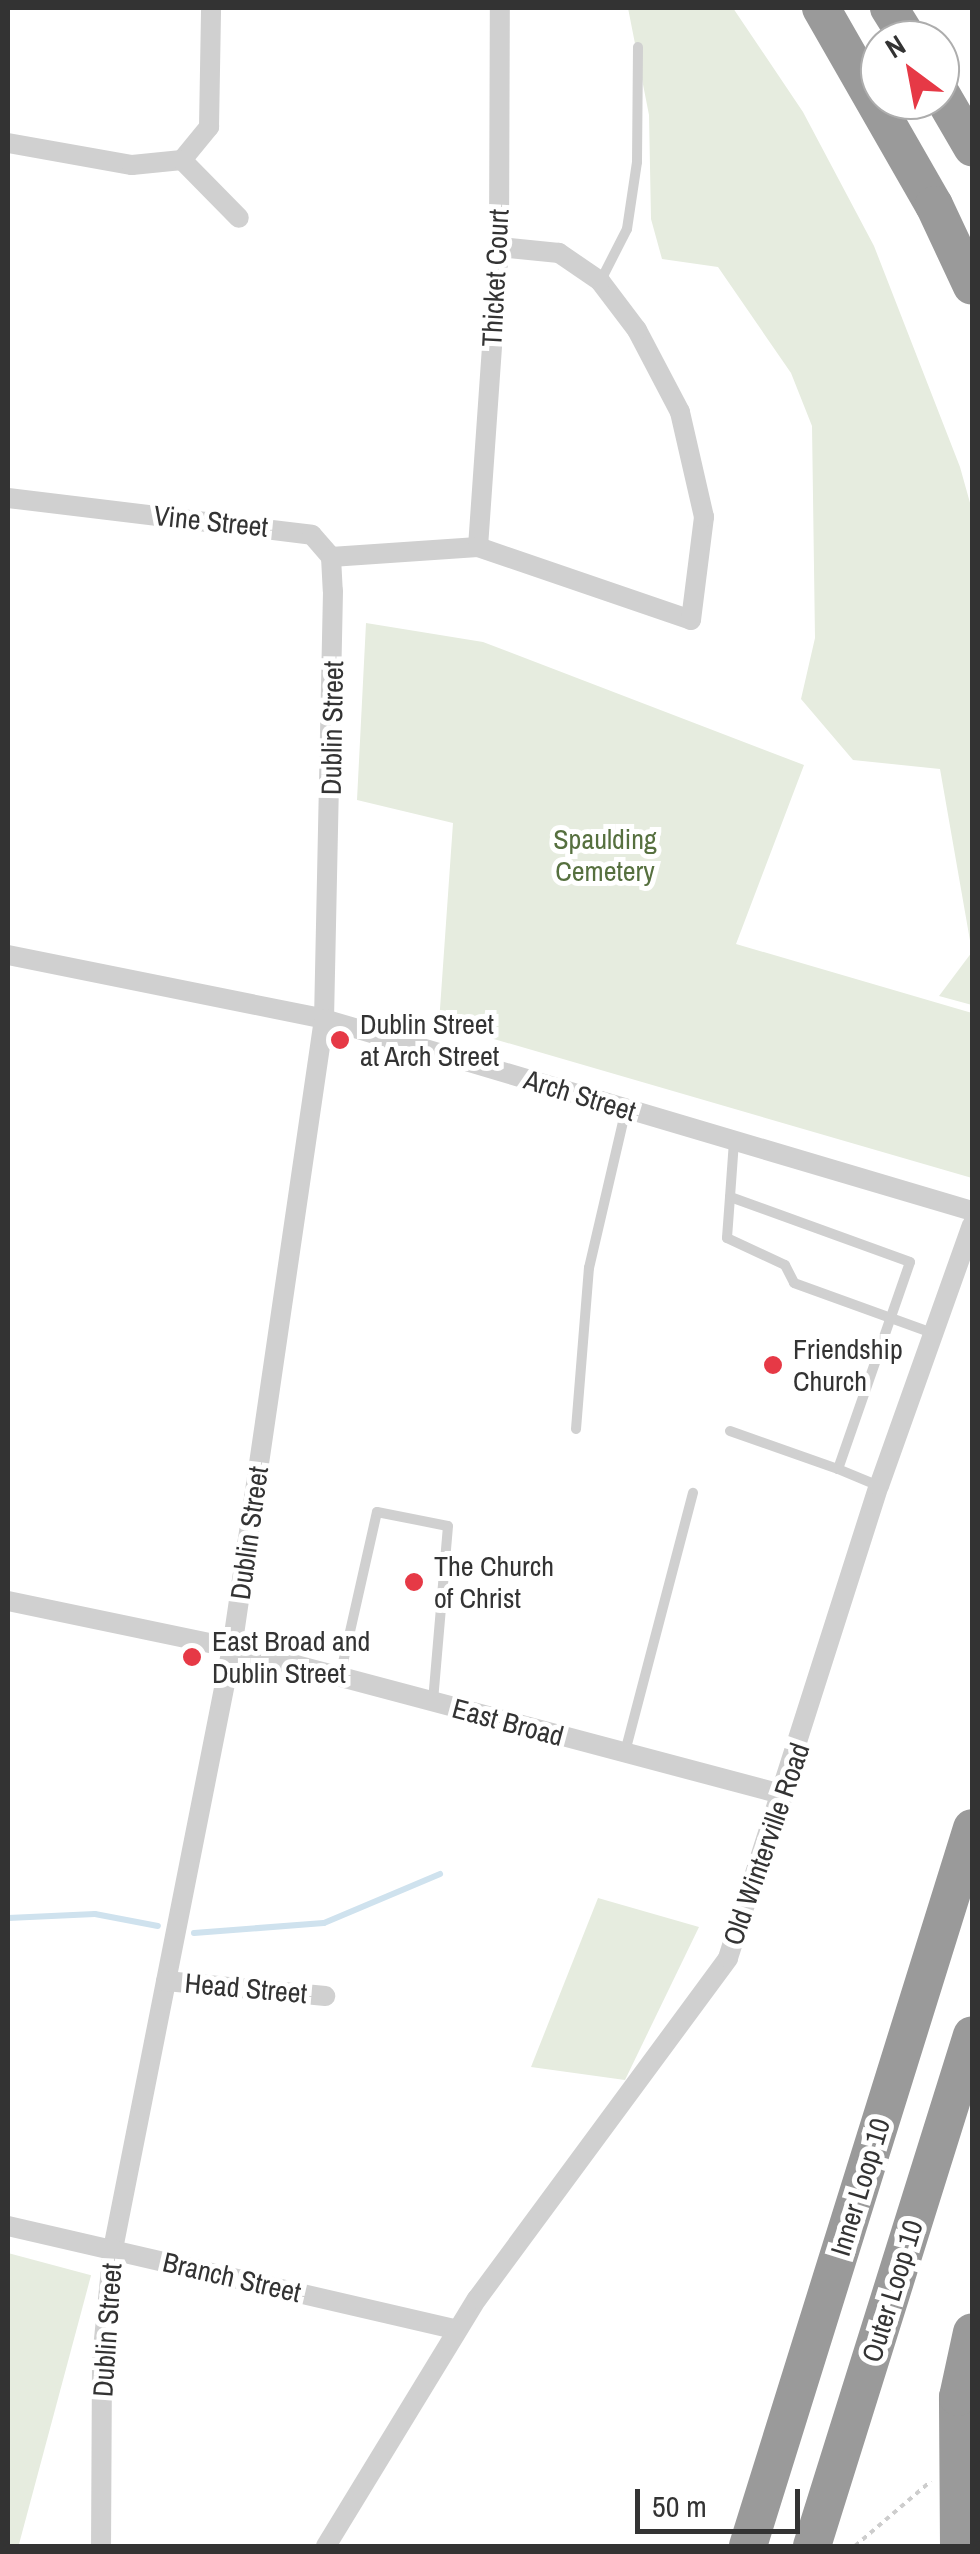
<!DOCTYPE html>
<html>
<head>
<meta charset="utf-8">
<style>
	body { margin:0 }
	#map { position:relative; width:980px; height:2554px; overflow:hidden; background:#fff; font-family:"Archivo Narrow",sans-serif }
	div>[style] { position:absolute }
	.green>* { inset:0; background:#e6ecdf; transform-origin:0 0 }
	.stream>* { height:6px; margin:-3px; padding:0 3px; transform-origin:3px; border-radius:3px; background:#cfe2ee }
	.path>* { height:4px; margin-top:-2px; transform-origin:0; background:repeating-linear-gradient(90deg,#cdcdcd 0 5px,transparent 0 10px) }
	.lane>* { height:10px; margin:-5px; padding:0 5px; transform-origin:5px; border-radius:5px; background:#d0d0d0 }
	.street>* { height:20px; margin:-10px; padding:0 10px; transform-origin:10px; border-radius:10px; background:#d0d0d0 }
	.highway>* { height:38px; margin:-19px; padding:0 19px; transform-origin:19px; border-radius:19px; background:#9a9a9a }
	.dots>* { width:28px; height:28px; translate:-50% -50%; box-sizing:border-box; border:5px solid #fff; border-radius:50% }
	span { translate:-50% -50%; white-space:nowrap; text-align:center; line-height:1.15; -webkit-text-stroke:10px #fff; paint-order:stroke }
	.street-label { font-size:28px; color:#333 }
	.park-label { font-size:28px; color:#56703f }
	.poi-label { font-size:28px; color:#333 }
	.left { translate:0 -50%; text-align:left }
	.frame { position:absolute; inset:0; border:10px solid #333; pointer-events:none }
	.north { position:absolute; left:860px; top:20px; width:100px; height:100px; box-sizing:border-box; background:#fff; border:2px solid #adadad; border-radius:50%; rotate:328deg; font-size:28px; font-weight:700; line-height:40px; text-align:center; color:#333 }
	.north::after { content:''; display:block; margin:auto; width:35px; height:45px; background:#e63946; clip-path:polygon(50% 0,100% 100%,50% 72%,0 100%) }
	.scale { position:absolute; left:635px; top:2489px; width:165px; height:45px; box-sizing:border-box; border:5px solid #333; border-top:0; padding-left:12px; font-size:30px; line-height:35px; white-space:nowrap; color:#333; -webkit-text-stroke:8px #fff; paint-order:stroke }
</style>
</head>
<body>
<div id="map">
	<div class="green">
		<i style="clip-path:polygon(628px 8px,733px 8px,803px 112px,874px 246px,960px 467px,972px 510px,972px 1005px,939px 996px,972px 952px,940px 769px,853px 760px,801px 699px,815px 638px,812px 426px,791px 373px,718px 267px,662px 259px,651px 219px,649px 115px)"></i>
		<i style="clip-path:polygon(366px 623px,483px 642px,804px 765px,736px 944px,972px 1013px,972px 1178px,439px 1023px,453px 823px,357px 800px)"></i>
		<i style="clip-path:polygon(598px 1898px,699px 1927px,625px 2080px,531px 2067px)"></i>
		<i style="left:8px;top:2253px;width:86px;height:293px;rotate:15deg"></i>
	</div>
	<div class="stream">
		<i style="left:8px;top:1918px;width:87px;rotate:-2.6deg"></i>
		<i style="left:95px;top:1914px;width:64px;rotate:10.8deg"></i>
		<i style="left:194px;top:1933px;width:130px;rotate:-4.4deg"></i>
		<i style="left:324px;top:1923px;width:126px;rotate:-22.9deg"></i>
	</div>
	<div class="path">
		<i style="left:855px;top:2546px;width:100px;rotate:-40.5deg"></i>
	</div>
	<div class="lane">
		<i style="left:601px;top:280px;width:57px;rotate:-63deg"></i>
		<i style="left:627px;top:229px;width:68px;rotate:-81.5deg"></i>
		<i style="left:637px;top:162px;width:115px;rotate:-89.5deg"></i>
		<i style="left:730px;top:1197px;width:41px;rotate:94.2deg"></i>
		<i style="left:727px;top:1238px;width:64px;rotate:25deg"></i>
		<i style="left:785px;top:1265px;width:20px;rotate:63deg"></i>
		<i style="left:794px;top:1283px;width:150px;rotate:19.9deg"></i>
		<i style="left:576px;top:1429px;width:162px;rotate:-85.4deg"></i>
		<i style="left:589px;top:1268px;width:163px;rotate:-76.9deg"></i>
		<i style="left:730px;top:1431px;width:114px;rotate:19.4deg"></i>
		<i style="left:838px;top:1469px;width:219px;rotate:-70.8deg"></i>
		<i style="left:910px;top:1262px;width:191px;rotate:-160.1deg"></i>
		<i style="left:730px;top:1197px;width:56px;rotate:-85.9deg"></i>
		<i style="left:838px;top:1469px;width:44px;rotate:22.5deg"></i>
		<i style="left:340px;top:1676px;width:168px;rotate:-77.3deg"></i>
		<i style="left:377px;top:1512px;width:72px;rotate:11.2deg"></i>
		<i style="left:448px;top:1526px;width:176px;rotate:94.9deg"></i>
		<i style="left:625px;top:1752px;width:268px;rotate:-75.3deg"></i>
	</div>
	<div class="street">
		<i style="left:8px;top:143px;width:126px;rotate:10.1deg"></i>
		<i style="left:132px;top:165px;width:50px;rotate:-5.7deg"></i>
		<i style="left:182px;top:160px;width:43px;rotate:-50.7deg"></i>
		<i style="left:209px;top:127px;width:119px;rotate:-89deg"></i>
		<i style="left:182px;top:160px;width:81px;rotate:45.5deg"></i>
		<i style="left:8px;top:498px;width:306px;rotate:6.9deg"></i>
		<i style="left:312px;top:535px;width:29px;rotate:49deg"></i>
		<i style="left:331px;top:557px;width:34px;rotate:87deg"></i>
		<i style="left:333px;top:591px;width:428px;rotate:91.2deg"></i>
		<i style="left:324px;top:1019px;width:636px;rotate:98.32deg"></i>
		<i style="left:232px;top:1648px;width:613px;rotate:101.2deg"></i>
		<i style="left:113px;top:2249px;width:112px;rotate:95.7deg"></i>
		<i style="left:102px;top:2360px;width:186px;rotate:90.3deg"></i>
		<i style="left:478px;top:547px;width:301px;rotate:-86deg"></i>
		<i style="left:499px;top:247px;width:239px;rotate:-89.8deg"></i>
		<i style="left:331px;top:557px;width:147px;rotate:-3.9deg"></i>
		<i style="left:478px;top:547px;width:225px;rotate:18.9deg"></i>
		<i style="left:691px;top:620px;width:104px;rotate:-82.8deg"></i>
		<i style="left:704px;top:517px;width:108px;rotate:-102.9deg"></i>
		<i style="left:680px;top:412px;width:93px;rotate:-117.7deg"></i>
		<i style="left:637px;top:330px;width:61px;rotate:-127.1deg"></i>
		<i style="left:600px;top:281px;width:50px;rotate:-145.7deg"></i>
		<i style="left:559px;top:253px;width:60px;rotate:-174.3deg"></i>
		<i style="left:8px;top:955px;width:322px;rotate:11.4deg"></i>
		<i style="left:324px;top:1019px;width:676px;rotate:16.5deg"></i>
		<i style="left:8px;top:1601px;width:229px;rotate:11.8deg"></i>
		<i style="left:232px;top:1648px;width:572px;rotate:14.89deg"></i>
		<i style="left:166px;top:1981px;width:160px;rotate:5.4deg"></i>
		<i style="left:8px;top:2226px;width:461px;rotate:13deg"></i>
		<i style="left:326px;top:2546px;width:289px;rotate:-58.6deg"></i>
		<i style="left:477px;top:2299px;width:423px;rotate:-53.6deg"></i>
		<i style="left:728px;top:1958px;width:496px;rotate:-72.3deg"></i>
		<i style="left:879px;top:1486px;width:277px;rotate:-70.4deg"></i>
	</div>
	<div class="highway">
		<i style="left:821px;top:8px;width:227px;rotate:60.2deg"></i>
		<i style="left:934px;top:205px;width:89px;rotate:64.9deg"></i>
		<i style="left:889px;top:8px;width:38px;rotate:58deg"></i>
		<i style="left:940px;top:92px;width:64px;rotate:59.8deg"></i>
		<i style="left:748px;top:2546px;width:752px;rotate:-72.67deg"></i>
		<i style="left:812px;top:2546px;width:535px;rotate:-72.61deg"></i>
		<i style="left:959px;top:2546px;width:149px;rotate:-90.4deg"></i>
		<i style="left:958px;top:2397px;width:66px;rotate:-77.8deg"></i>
	</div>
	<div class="dots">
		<i style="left:340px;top:1040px;background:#e63946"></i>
		<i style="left:773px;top:1365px;background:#e63946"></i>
		<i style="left:414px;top:1582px;background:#e63946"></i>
		<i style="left:192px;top:1657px;background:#e63946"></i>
	</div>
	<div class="street-label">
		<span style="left:495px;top:278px;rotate:-87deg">Thicket Court</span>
		<span style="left:211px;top:521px;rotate:6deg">Vine Street</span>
		<span style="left:332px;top:728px;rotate:-89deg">Dublin Street</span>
		<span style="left:580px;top:1095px;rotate:17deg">Arch Street</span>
		<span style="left:249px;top:1533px;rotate:-82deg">Dublin Street</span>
		<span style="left:508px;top:1722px;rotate:15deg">East Broad</span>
		<span style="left:766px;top:1844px;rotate:-71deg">Old Winterville Road</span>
		<span style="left:246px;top:1988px;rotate:5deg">Head Street</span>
		<span style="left:860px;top:2187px;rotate:-73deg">Inner Loop 10</span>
		<span style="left:232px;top:2277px;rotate:13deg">Branch Street</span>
		<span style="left:892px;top:2291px;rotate:-73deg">Outer Loop 10</span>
		<span style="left:107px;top:2330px;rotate:-86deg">Dublin Street</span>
	</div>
	<div class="park-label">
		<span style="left:605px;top:855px">Spaulding<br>Cemetery</span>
	</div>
	<div class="poi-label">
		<span class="left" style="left:360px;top:1040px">Dublin Street<br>at Arch Street</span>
		<span class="left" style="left:793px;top:1365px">Friendship<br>Church</span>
		<span class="left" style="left:434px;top:1582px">The Church<br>of Christ</span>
		<span class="left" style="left:212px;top:1657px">East Broad and<br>Dublin Street</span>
	</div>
	<div class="frame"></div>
	<div class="north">N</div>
	<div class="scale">50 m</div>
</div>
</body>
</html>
